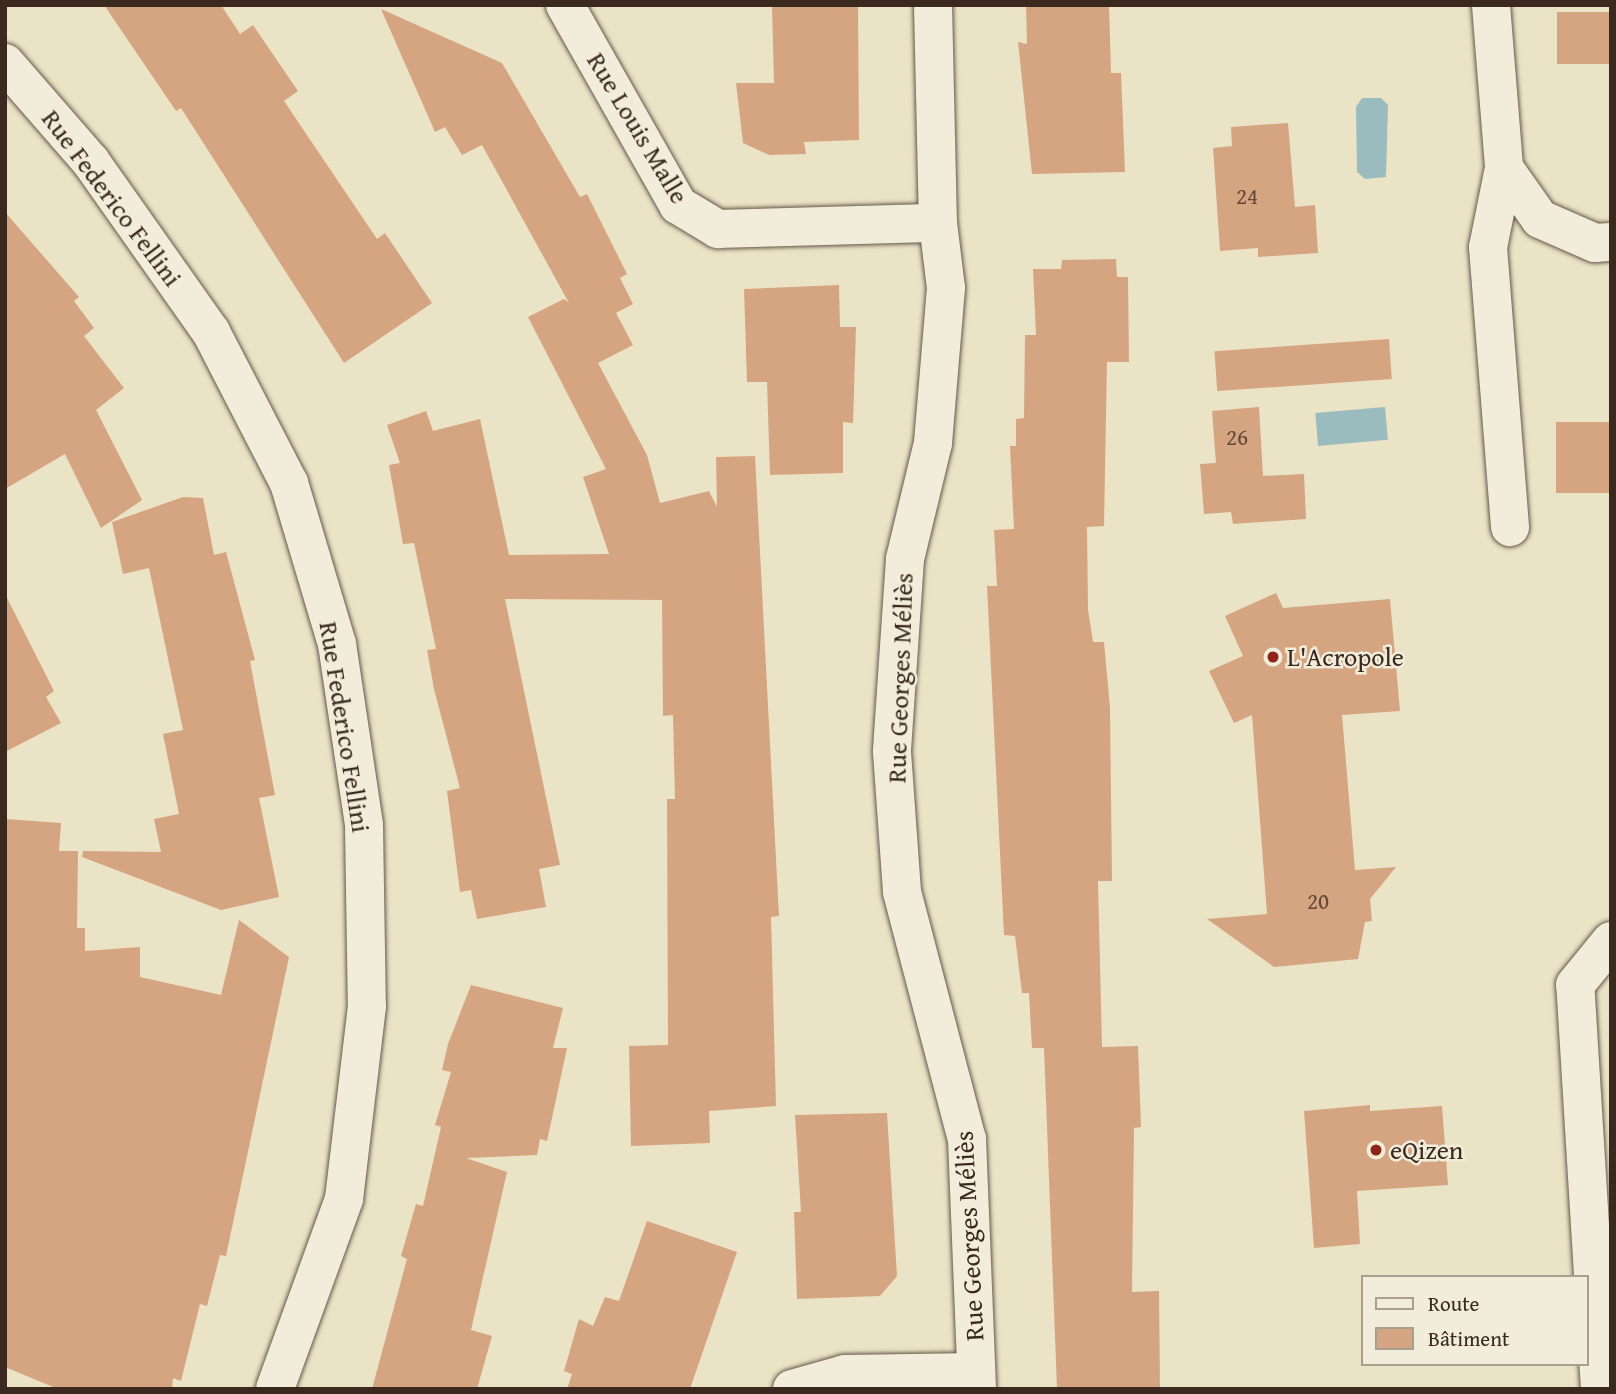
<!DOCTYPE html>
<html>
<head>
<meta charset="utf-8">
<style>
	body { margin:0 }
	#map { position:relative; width:1616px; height:1394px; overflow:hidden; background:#ebe3c6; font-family:"Gentium Book Plus",serif }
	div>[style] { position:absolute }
	.water>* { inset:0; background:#9bbcbe; transform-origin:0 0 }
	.building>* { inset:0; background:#d5a581; transform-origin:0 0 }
	.roads { filter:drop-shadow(0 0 2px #67584a) drop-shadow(0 0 2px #67584a) }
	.minor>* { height:38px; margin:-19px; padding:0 19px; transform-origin:19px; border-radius:19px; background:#f2edda }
	.dots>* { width:19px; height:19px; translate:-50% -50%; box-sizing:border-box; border:4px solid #f2edda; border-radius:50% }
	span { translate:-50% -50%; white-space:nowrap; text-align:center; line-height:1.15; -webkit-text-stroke:5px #f2edda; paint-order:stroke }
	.number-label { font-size:23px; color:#624838 }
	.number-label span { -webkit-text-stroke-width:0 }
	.street-label { font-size:26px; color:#3b2920 }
	.poi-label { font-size:26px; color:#3b2920 }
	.left { translate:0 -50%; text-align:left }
	.frame { position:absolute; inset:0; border:7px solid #3b2920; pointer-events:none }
	.legend { position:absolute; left:1361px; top:1275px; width:228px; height:91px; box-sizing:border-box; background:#f2edda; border:2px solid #a99f90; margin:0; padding:9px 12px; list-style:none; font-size:21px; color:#3b2920 }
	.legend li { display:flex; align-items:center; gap:14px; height:35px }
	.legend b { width:35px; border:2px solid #a99f90 }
</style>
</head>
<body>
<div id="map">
	<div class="water">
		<i style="clip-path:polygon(1362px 98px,1381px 98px,1388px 105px,1386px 177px,1365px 179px,1357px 172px,1356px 107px)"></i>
		<i style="left:1385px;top:407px;width:33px;height:70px;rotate:85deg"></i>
	</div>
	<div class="building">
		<i style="clip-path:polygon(104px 5px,221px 5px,240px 34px,253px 25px,298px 91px,284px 101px,377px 239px,385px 233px,432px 303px,344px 363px,181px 108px,176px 111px)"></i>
		<i style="clip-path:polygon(772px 5px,858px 5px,859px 140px,804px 142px,806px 154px,769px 155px,743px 143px,736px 83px,774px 83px)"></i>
		<i style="clip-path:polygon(1026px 5px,1109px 5px,1111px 73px,1121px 73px,1125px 172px,1032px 174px,1018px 42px,1027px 44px)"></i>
		<i style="clip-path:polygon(381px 9px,502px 63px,580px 197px,587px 194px,627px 274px,620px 278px,633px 304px,616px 313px,633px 345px,598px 363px,647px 455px,660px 503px,709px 491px,717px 507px,716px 457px,755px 456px,779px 916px,771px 917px,776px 1106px,709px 1111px,710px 1143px,631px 1146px,629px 1046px,668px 1045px,667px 799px,675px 799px,673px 715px,663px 716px,662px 600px,505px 599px,560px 865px,539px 869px,546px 907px,477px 919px,471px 890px,460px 892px,447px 791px,460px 788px,434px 689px,427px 650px,436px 649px,414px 543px,403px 544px,389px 465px,400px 463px,387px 425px,426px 411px,433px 431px,480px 419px,509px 555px,609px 554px,583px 477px,606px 469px,528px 317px,564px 299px,569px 303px,482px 145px,462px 155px,445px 127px,435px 132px)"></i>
		<i style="left:1611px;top:12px;width:52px;height:54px;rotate:90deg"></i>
		<i style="clip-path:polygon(1288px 123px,1295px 207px,1315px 205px,1318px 253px,1258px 257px,1258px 248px,1220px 251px,1213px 148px,1232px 146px,1231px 127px)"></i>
		<i style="clip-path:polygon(5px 212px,79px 297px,74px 301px,94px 328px,84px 336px,124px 388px,96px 410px,142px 500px,101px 528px,65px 454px,5px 489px)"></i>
		<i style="clip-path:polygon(1116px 259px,1117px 277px,1128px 277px,1129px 362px,1107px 362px,1104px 526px,1087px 527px,1088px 610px,1093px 642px,1104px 642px,1110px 708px,1112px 881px,1098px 881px,1102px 1047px,1138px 1046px,1141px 1127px,1134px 1128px,1132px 1292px,1159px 1291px,1160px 1389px,1057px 1389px,1044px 1048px,1032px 1048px,1029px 993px,1022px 993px,1015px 936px,1004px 935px,987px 586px,997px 586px,994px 530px,1014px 529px,1010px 446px,1016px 446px,1016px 419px,1024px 418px,1025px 335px,1036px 335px,1033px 269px,1061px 269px,1062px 260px)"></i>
		<i style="clip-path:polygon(839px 285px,840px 327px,856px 327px,853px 423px,843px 422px,843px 473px,770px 475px,767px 382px,747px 382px,744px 289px)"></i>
		<i style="left:1389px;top:339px;width:40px;height:175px;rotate:86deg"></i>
		<i style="clip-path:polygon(1259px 407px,1263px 476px,1304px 474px,1306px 519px,1233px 524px,1231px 512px,1204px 514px,1200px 464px,1216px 463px,1212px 411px)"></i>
		<i style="left:1611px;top:422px;width:71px;height:55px;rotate:90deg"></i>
		<i style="clip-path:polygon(183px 497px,203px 498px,214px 555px,226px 552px,255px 660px,250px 661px,275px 795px,259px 798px,279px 897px,221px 910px,82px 857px,83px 851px,161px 852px,154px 819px,179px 814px,163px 734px,183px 730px,149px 568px,123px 574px,112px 522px)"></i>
		<i style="clip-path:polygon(1276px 593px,1283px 608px,1390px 599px,1400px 711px,1342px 715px,1355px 870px,1396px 867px,1370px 899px,1372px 921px,1365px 922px,1358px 959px,1274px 967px,1207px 919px,1267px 914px,1252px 715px,1234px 723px,1209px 671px,1243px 656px,1225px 616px)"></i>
		<i style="clip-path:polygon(5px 594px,54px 691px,46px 697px,61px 723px,5px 752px)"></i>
		<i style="clip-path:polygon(5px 819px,61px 823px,59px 851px,78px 851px,77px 928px,85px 928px,85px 951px,140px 947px,140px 977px,221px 995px,239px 920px,289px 957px,226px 1256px,220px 1255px,207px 1306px,200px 1304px,181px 1381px,173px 1378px,172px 1389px,58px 1389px,5px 1367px)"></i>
		<i style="clip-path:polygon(471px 985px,563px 1008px,553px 1048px,567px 1048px,547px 1141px,540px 1139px,537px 1155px,466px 1158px,507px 1172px,471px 1330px,492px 1336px,477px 1389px,372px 1389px,407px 1259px,401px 1256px,416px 1204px,423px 1206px,441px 1127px,435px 1125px,451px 1072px,442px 1070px,448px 1044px)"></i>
		<i style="clip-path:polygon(1370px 1105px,1370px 1111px,1442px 1106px,1448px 1185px,1357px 1191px,1360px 1244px,1314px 1248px,1304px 1111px)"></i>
		<i style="clip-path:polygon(887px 1113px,897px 1276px,880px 1296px,797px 1299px,794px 1212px,801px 1212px,795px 1115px)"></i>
		<i style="clip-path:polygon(647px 1221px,737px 1252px,690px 1389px,567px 1389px,572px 1374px,564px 1371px,579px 1319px,593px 1326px,605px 1297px,619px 1301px)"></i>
	</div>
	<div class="roads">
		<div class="minor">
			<i style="left:565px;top:5px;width:230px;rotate:60.5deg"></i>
			<i style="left:678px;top:205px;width:47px;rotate:31deg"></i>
			<i style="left:718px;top:229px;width:220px;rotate:-1.6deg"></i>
			<i style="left:933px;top:5px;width:218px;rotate:88.7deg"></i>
			<i style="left:938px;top:223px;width:65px;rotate:83deg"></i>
			<i style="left:946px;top:288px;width:156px;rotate:94.8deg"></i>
			<i style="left:933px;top:443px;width:119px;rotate:103.6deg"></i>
			<i style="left:905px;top:559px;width:193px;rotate:93.9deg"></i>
			<i style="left:892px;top:752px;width:140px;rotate:85.9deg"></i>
			<i style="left:902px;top:892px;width:255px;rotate:75.3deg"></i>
			<i style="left:967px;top:1139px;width:250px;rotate:87.7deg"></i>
			<i style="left:1491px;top:5px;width:164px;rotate:85.4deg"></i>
			<i style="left:1504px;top:168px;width:81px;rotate:101.4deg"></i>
			<i style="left:1488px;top:247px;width:281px;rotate:85.5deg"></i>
			<i style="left:5px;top:63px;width:131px;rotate:49deg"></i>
			<i style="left:91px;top:162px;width:208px;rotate:54.8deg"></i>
			<i style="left:211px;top:332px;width:170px;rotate:62.7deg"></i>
			<i style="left:289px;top:483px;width:168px;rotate:73.4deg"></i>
			<i style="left:337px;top:644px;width:183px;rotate:81.5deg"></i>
			<i style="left:364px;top:825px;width:181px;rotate:89.1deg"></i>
			<i style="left:367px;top:1006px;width:194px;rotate:96.8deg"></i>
			<i style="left:344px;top:1199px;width:202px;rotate:110deg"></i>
			<i style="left:1504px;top:168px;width:62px;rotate:54.8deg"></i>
			<i style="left:1540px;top:219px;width:60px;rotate:23.6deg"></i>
			<i style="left:1595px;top:243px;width:16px;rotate:-4deg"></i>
			<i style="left:792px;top:1389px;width:55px;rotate:-15.8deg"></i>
			<i style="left:845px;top:1374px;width:131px;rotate:-0.9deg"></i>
			<i style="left:1600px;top:1389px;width:405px;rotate:-93.5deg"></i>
			<i style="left:1575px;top:985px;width:57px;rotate:-50.7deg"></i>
		</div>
	</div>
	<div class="dots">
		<i style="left:1273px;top:657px;background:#8f2418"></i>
		<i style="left:1376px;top:1150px;background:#8f2418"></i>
	</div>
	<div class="number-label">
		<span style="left:1247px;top:196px">24</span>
		<span style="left:1237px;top:437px">26</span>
		<span style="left:1318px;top:901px">20</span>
	</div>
	<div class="street-label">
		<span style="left:638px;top:128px;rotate:59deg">Rue Louis Malle</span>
		<span style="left:112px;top:198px;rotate:53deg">Rue Federico Fellini</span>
		<span style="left:900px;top:678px;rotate:-88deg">Rue Georges Méliès</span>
		<span style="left:345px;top:727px;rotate:81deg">Rue Federico Fellini</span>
		<span style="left:969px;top:1236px;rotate:-93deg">Rue Georges Méliès</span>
	</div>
	<div class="poi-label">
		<span class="left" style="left:1287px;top:657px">L'Acropole</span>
		<span class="left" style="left:1390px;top:1150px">eQizen</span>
	</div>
	<div class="frame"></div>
	<ul class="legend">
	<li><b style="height:9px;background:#f2edda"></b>Route</li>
	<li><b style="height:19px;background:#d5a581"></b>Bâtiment</li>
	</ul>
</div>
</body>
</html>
